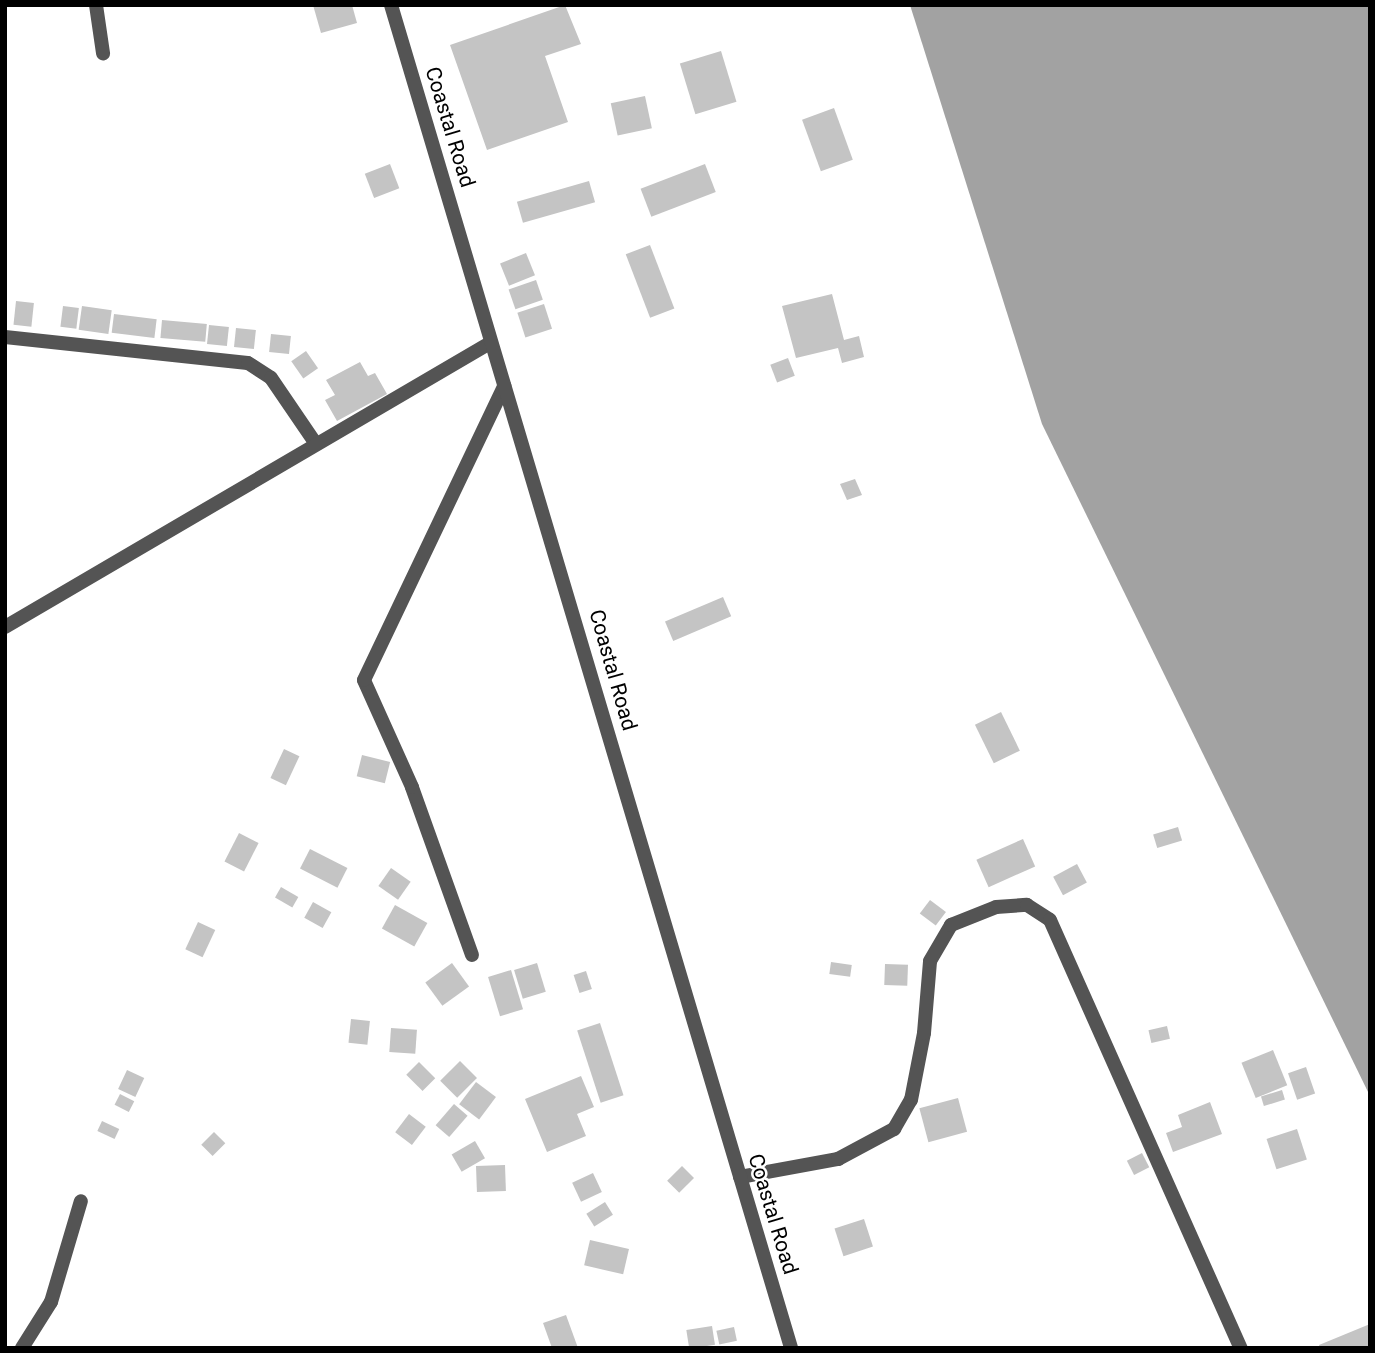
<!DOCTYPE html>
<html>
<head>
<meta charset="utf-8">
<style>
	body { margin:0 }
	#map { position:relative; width:1375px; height:1353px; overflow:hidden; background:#fff; font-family:Roboto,sans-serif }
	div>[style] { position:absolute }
	.water>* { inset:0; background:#a2a2a2 }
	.building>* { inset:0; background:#c4c4c4; transform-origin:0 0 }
	.minor>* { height:14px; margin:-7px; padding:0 7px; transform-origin:7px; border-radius:7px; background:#545454 }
	.tertiary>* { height:14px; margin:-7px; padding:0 7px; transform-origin:7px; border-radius:7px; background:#545454 }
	span { translate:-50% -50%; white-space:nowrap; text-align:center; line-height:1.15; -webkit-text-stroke:5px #fff; paint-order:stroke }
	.street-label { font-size:21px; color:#000 }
	.frame { position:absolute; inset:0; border:7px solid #000; pointer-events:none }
</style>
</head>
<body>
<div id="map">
	<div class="water">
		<i style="clip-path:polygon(910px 5px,1370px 5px,1370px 1096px,1042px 424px)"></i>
	</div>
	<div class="building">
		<i style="clip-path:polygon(313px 5px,352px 5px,357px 23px,321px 33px)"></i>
		<i style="clip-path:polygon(565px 5px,581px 44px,545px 56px,568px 122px,487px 150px,450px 45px)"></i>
		<i style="left:721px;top:51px;width:53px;height:43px;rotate:73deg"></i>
		<i style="left:645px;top:96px;width:33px;height:35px;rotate:78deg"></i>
		<i style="left:834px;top:108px;width:55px;height:34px;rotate:70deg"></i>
		<i style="left:390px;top:164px;width:26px;height:27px;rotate:69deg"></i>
		<i style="left:705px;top:164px;width:30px;height:69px;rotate:69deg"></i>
		<i style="left:589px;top:181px;width:22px;height:75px;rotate:74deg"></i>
		<i style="left:650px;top:245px;width:68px;height:26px;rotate:69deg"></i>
		<i style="left:526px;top:253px;width:24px;height:28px;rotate:68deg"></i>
		<i style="left:536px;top:280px;width:21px;height:29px;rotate:71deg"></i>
		<i style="clip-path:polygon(832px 294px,844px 340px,859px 336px,864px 357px,842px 363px,838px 348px,796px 358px,782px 306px)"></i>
		<i style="left:16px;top:301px;width:18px;height:24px;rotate:6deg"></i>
		<i style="left:544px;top:304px;width:26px;height:28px;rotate:72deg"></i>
		<i style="left:63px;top:306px;width:16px;height:21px;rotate:7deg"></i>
		<i style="left:82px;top:306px;width:30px;height:24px;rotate:8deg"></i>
		<i style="left:114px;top:314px;width:43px;height:19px;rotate:7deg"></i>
		<i style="left:162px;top:320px;width:45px;height:18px;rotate:5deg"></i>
		<i style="left:209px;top:325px;width:20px;height:19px;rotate:6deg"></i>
		<i style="left:236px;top:328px;width:20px;height:19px;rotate:6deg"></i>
		<i style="left:271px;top:334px;width:20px;height:18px;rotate:6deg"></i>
		<i style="left:306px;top:351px;width:21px;height:18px;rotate:55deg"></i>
		<i style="left:788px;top:358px;width:19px;height:19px;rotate:69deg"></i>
		<i style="clip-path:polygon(360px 362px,368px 376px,375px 373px,387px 394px,337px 421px,325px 400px,335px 395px,326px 380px)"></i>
		<i style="clip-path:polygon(855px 479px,862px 495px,847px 500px,840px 484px)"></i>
		<i style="left:723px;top:597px;width:21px;height:63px;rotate:67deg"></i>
		<i style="left:1001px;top:712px;width:43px;height:29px;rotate:64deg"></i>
		<i style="left:284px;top:749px;width:17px;height:32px;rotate:25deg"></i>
		<i style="left:362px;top:755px;width:29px;height:22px;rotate:14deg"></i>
		<i style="left:1178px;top:827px;width:14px;height:26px;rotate:73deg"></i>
		<i style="left:239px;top:833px;width:22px;height:32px;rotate:27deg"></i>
		<i style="left:1023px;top:839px;width:30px;height:51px;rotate:66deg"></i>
		<i style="left:310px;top:849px;width:42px;height:22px;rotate:27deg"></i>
		<i style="left:1077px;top:864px;width:21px;height:27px;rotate:62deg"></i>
		<i style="left:391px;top:868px;width:24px;height:22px;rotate:35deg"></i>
		<i style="left:281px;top:887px;width:20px;height:12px;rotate:30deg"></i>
		<i style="left:930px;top:900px;width:20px;height:17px;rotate:37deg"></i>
		<i style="left:313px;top:902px;width:21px;height:18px;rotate:29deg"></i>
		<i style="left:395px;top:905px;width:37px;height:27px;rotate:29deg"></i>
		<i style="left:198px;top:922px;width:19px;height:30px;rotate:25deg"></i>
		<i style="left:831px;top:962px;width:21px;height:12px;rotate:8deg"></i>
		<i style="left:452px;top:963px;width:29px;height:33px;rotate:54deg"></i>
		<i style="left:537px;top:963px;width:30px;height:24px;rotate:73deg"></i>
		<i style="left:885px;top:964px;width:23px;height:21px;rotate:2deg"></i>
		<i style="left:511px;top:970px;width:41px;height:24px;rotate:73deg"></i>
		<i style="left:586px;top:971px;width:19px;height:13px;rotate:72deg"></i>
		<i style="left:351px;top:1019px;width:19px;height:24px;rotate:6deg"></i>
		<i style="left:600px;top:1023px;width:76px;height:24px;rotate:72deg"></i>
		<i style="left:1167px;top:1026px;width:13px;height:19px;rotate:77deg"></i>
		<i style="left:391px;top:1028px;width:26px;height:24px;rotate:4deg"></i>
		<i style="left:1273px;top:1050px;width:38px;height:34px;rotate:68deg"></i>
		<i style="left:460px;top:1061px;width:24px;height:28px;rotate:45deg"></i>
		<i style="left:419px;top:1062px;width:23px;height:18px;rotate:45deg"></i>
		<i style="left:1306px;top:1067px;width:28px;height:19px;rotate:71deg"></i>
		<i style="left:127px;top:1070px;width:19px;height:21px;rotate:25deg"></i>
		<i style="clip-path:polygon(581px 1076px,594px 1107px,577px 1114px,586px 1136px,547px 1152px,525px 1099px)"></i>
		<i style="left:476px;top:1082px;width:25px;height:28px;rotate:37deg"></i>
		<i style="left:1282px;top:1090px;width:10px;height:22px;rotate:73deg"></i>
		<i style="left:120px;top:1094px;width:16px;height:12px;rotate:27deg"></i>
		<i style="left:958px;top:1098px;width:35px;height:40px;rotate:75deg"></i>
		<i style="clip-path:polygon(1210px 1102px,1222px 1134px,1173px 1152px,1166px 1133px,1182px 1127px,1178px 1115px)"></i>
		<i style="left:454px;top:1104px;width:18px;height:28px;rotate:41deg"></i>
		<i style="left:409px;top:1114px;width:21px;height:23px;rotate:37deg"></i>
		<i style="left:102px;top:1121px;width:19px;height:11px;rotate:25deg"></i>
		<i style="left:1297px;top:1129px;width:32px;height:32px;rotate:72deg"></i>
		<i style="left:214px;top:1132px;width:16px;height:18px;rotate:45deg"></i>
		<i style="left:475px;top:1141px;width:20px;height:27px;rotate:60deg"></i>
		<i style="left:1142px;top:1153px;width:16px;height:17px;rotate:63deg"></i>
		<i style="left:505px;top:1165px;width:26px;height:29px;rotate:88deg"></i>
		<i style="left:682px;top:1166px;width:17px;height:21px;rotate:45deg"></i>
		<i style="left:593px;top:1173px;width:21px;height:23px;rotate:65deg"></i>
		<i style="left:605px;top:1202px;width:15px;height:22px;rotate:58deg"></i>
		<i style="left:864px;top:1219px;width:29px;height:31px;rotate:72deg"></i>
		<i style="left:590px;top:1240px;width:40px;height:26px;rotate:13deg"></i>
		<i style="clip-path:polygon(566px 1315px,578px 1348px,552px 1348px,543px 1323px)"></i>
		<i style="clip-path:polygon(1370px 1324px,1370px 1348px,1320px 1348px,1319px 1345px)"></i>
		<i style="left:712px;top:1326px;width:19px;height:26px;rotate:81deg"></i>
		<i style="left:734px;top:1327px;width:14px;height:18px;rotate:78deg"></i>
	</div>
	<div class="minor">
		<i style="left:96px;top:5px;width:49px;rotate:81.7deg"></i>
		<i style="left:5px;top:337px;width:244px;rotate:6.1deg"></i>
		<i style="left:248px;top:363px;width:27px;rotate:33deg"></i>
		<i style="left:271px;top:378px;width:80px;rotate:55.7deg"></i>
		<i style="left:5px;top:627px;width:562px;rotate:-30.35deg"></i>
		<i style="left:472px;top:955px;width:178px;rotate:-109.7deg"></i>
		<i style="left:412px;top:787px;width:117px;rotate:-114.2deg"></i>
		<i style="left:364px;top:680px;width:326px;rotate:-64.5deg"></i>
		<i style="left:740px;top:1177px;width:100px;rotate:-10.4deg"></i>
		<i style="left:838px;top:1159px;width:64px;rotate:-28.2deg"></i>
		<i style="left:894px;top:1129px;width:34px;rotate:-60deg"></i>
		<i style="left:911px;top:1100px;width:68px;rotate:-79deg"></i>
		<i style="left:924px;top:1033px;width:72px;rotate:-85.2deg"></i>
		<i style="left:930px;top:961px;width:42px;rotate:-59.7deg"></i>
		<i style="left:951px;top:925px;width:48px;rotate:-21.8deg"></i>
		<i style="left:996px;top:907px;width:31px;rotate:-4deg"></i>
		<i style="left:1027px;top:905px;width:27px;rotate:33deg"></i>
		<i style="left:1050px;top:920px;width:469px;rotate:66deg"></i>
		<i style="left:22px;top:1348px;width:54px;rotate:-57.8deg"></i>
		<i style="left:51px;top:1302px;width:105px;rotate:-73.5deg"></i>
	</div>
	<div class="tertiary">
		<i style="left:391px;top:5px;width:1401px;rotate:73.41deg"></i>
	</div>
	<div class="street-label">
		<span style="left:450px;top:127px;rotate:73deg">Coastal Road</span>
		<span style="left:613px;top:670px;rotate:74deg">Coastal Road</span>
		<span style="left:773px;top:1214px;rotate:73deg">Coastal Road</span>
	</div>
	<div class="frame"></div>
</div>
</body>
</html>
